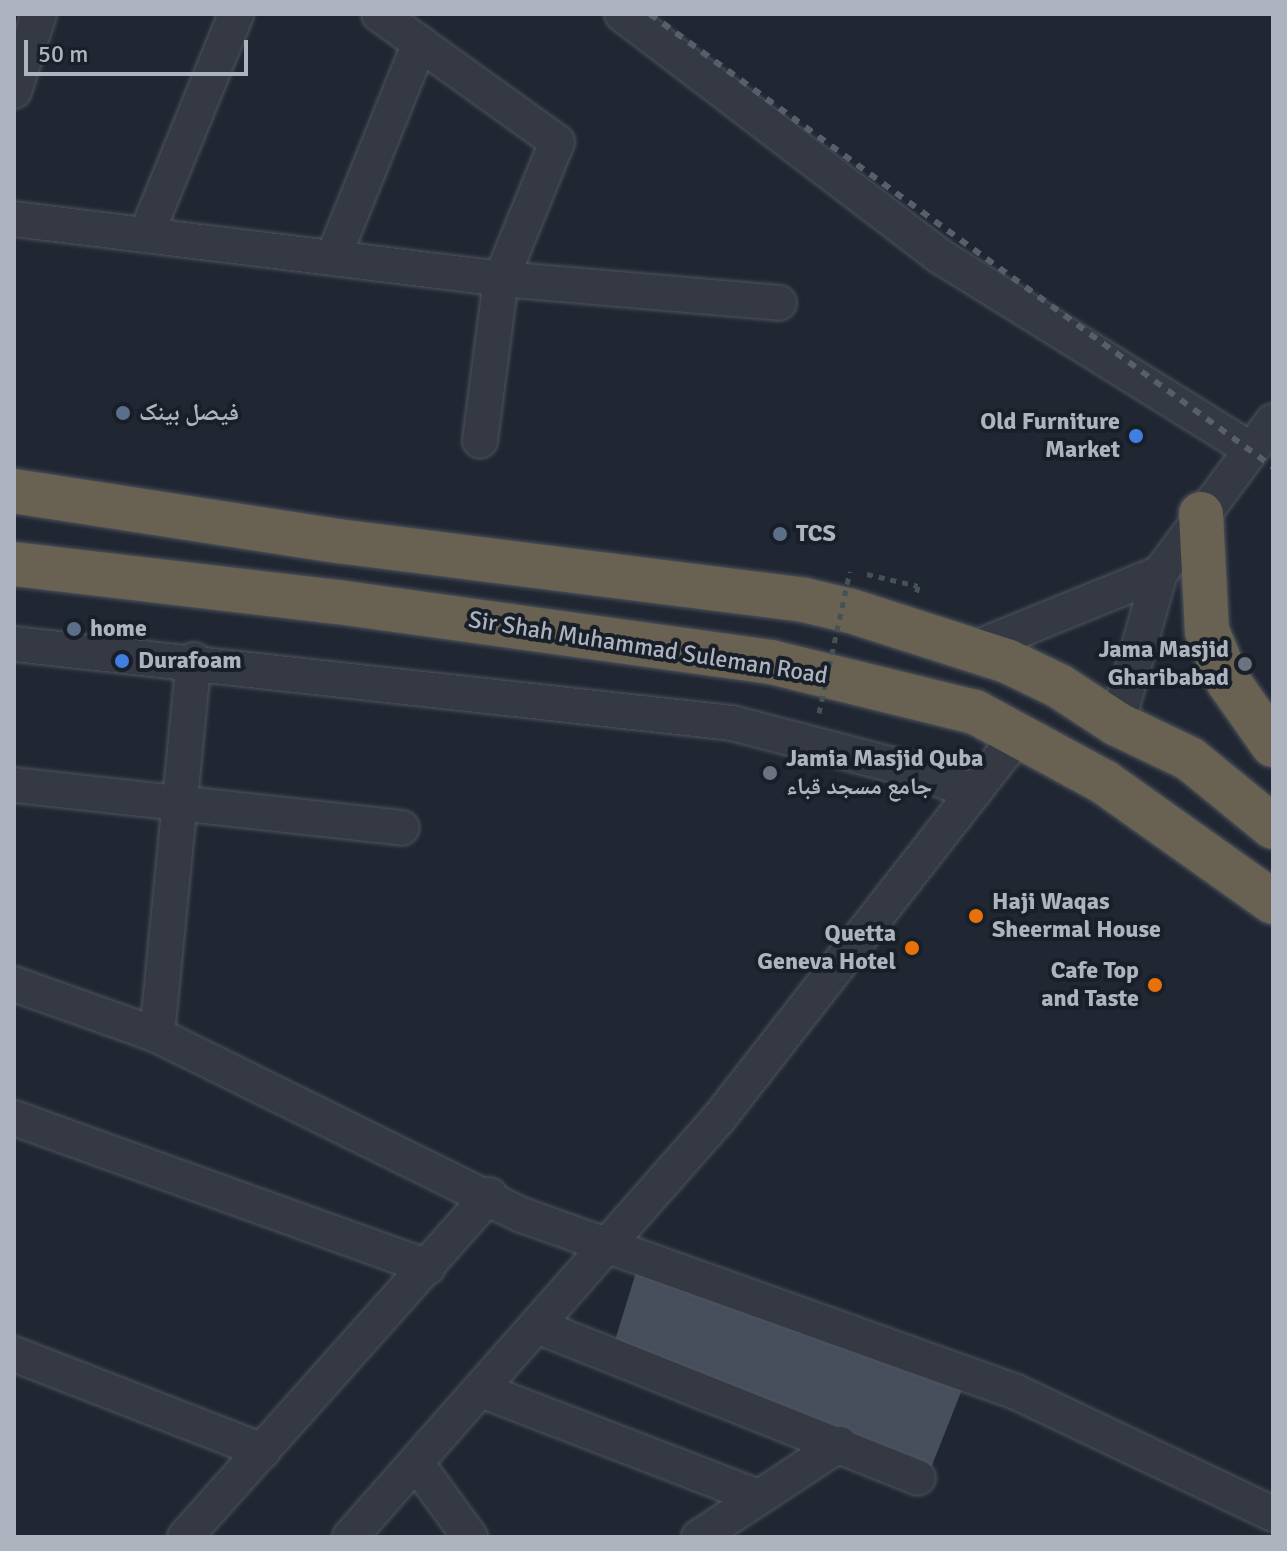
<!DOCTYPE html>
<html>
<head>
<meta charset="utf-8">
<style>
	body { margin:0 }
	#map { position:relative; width:1287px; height:1551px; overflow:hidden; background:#212732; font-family:Signika,"Noto Naskh Arabic",sans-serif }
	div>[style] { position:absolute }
	.building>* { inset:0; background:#474e5c }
	.path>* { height:5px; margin-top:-2.5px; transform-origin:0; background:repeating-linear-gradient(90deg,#445255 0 6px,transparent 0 12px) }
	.roads { filter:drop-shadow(0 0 2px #4e545e) drop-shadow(0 0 2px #4e545e) }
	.minor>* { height:34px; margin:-17px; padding:0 17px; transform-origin:17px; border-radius:17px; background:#343943 }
	.highway>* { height:44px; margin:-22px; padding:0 22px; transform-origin:22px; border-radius:22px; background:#696151 }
	.rail>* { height:6px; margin-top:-3px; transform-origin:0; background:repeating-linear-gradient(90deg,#585f6c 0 8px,transparent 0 16px) }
	.path-bridge>* { height:5px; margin-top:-2.5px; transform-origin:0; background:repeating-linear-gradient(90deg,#445255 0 6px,transparent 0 12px) }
	.dots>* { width:22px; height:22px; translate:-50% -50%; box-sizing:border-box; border:4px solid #191f28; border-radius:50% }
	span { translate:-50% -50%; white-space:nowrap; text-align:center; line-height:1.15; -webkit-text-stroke:8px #191f28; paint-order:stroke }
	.poi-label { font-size:24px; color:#adb4c0; font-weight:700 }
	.left { translate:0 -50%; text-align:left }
	.right { translate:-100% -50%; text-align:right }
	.street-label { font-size:24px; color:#adb4c0 }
	.frame { position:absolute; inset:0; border:16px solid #adb4c0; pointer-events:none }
	.scale { position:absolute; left:24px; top:40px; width:224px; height:36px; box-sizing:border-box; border:4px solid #adb4c0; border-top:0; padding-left:10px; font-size:24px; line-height:28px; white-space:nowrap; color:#adb4c0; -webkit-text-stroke:6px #191f28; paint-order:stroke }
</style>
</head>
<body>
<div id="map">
	<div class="building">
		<i style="clip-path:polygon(637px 1269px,963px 1387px,927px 1478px,612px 1350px)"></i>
	</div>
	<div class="path">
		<i style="left:867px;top:574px;width:52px;rotate:13.2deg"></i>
		<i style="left:918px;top:586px;width:9px;rotate:103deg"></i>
	</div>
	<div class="roads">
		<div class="minor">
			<i style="left:379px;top:14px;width:219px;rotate:35.7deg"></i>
			<i style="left:557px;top:142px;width:148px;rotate:112.2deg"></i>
			<i style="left:501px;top:279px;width:163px;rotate:97.4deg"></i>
			<i style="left:622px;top:14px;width:397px;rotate:37.3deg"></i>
			<i style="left:938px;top:255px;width:365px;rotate:31.9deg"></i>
			<i style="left:14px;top:91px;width:81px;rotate:-72deg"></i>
			<i style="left:14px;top:219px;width:491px;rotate:7deg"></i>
			<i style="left:501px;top:279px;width:279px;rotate:4.9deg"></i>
			<i style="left:146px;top:235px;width:239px;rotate:-67.8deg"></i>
			<i style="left:333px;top:258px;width:232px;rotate:-68deg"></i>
			<i style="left:14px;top:644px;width:722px;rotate:6.28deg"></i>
			<i style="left:732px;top:723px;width:190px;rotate:14.6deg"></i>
			<i style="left:916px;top:771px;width:62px;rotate:19.9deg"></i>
			<i style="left:973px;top:649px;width:202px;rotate:-22.1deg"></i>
			<i style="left:1160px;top:573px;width:189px;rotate:-53.4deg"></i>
			<i style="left:1117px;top:724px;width:157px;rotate:-74.1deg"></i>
			<i style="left:14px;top:785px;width:390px;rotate:6.3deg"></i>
			<i style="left:14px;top:984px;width:152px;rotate:19.6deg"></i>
			<i style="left:157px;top:1035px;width:407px;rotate:26.3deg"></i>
			<i style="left:522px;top:1215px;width:525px;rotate:19.71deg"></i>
			<i style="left:1016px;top:1392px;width:284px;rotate:25.4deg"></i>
			<i style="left:157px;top:1035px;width:377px;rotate:-84.4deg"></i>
			<i style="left:14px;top:1118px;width:440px;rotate:19.8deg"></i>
			<i style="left:537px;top:1326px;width:410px;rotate:21.7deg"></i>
			<i style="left:14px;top:1354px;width:267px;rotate:21.3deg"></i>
			<i style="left:481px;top:1390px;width:298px;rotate:21.1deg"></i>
			<i style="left:416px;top:1463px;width:92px;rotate:53.9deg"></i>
			<i style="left:185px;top:1537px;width:458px;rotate:-48.3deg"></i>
			<i style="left:350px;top:1537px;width:558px;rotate:-48.63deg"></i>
			<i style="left:719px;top:1118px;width:489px;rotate:-52deg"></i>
			<i style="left:699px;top:1537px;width:169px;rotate:-33.4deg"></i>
		</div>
		<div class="highway">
			<i style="left:14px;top:491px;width:328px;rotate:8.8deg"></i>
			<i style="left:338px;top:541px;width:470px;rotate:7.2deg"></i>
			<i style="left:804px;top:600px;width:48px;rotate:13.2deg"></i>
			<i style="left:851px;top:611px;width:164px;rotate:17.8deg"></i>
			<i style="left:1007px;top:661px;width:58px;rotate:25.7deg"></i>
			<i style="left:1059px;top:686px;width:69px;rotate:33.2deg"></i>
			<i style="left:1117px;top:724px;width:81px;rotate:25.6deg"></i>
			<i style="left:1190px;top:759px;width:107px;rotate:39.3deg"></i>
			<i style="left:1201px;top:514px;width:117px;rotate:87.1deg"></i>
			<i style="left:1207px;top:631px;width:54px;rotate:67.2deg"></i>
			<i style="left:1228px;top:681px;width:78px;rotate:54.9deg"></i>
			<i style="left:14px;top:564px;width:326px;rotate:6.7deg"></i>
			<i style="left:338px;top:602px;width:437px;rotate:7.9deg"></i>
			<i style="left:771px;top:662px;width:210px;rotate:13.8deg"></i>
			<i style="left:975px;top:712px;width:147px;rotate:28.5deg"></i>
			<i style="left:1104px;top:782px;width:207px;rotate:35.4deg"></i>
		</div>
	</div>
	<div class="rail">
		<i style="left:650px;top:14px;width:770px;rotate:36.02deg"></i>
	</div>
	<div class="path-bridge">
		<i style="left:819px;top:713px;width:145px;rotate:-77.7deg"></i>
	</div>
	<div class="dots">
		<i style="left:123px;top:413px;background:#5c6f8a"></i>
		<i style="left:1136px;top:436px;background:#3f7fe0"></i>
		<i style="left:780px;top:534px;background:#5c6f8a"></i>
		<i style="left:74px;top:629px;background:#5c6f8a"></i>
		<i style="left:122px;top:661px;background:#3f7fe0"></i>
		<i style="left:1245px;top:664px;background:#6b7280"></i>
		<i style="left:770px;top:773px;background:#6b7280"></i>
		<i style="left:976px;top:916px;background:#e8710a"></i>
		<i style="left:912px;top:948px;background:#e8710a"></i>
		<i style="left:1155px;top:985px;background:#e8710a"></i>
	</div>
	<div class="poi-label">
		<span class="left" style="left:139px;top:413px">فیصل بینک</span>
		<span class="right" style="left:1120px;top:436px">Old Furniture<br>Market</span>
		<span class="left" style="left:796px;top:534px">TCS</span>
		<span class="left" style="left:90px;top:629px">home</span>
		<span class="right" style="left:1229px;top:664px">Jama Masjid<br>Gharibabad</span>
		<span class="left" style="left:138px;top:661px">Durafoam</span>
		<span class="left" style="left:786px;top:773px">Jamia Masjid Quba<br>جامع مسجد قباء</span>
		<span class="left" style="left:992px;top:916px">Haji Waqas<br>Sheermal House</span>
		<span class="right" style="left:896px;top:948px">Quetta<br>Geneva Hotel</span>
		<span class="right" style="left:1139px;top:985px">Cafe Top<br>and Taste</span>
	</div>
	<div class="street-label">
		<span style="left:648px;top:648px;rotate:9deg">Sir Shah Muhammad Suleman Road</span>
	</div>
	<div class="frame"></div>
	<div class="scale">50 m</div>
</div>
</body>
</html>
